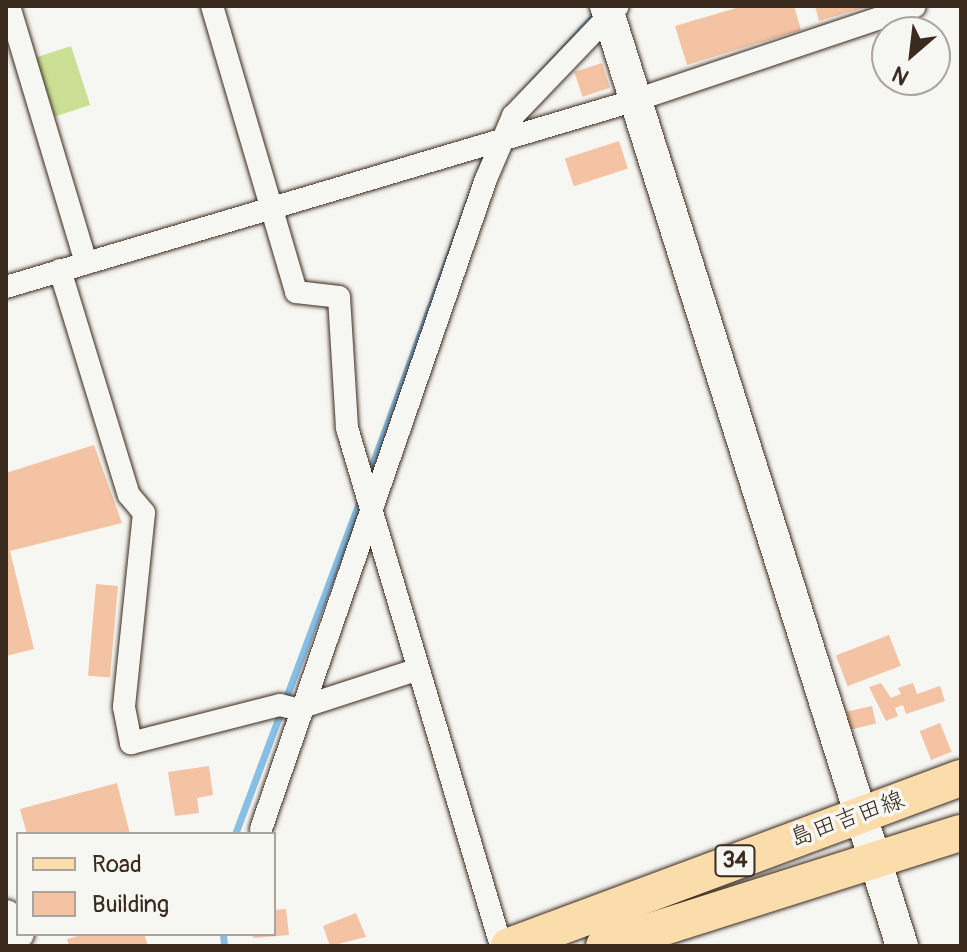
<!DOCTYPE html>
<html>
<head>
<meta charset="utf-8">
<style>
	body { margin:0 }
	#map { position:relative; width:967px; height:952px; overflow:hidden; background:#f6f6f2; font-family:Pangolin,"Klee One",sans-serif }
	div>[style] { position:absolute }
	.green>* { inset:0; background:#cbe095; transform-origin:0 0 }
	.stream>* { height:7px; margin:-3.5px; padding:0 3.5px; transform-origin:3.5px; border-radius:3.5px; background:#87bfe5 }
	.building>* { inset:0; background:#f3c3a3; transform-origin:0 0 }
	.roads { filter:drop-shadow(0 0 2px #3b2a1e) drop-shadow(0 0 2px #3b2a1e) }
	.street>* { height:22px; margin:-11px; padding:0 11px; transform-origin:11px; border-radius:11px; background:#f6f6f2 }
	.secondary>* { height:32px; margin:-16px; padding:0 16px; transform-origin:16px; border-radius:16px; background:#f6f6f2 }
	.primary>* { height:36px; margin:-18px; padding:0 18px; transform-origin:18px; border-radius:18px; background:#faddab }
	span { translate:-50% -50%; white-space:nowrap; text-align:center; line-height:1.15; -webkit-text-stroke:7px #f6f6f2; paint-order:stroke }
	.shield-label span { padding:2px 6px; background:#f6f6f2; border:2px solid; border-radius:6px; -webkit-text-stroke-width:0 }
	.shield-label { font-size:22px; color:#3b2a1e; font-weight:700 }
	.street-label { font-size:24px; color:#3b2a1e }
	.frame { position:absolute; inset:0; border:8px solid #3b2a1e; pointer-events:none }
	.legend { position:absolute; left:16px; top:832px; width:260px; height:104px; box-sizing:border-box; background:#f6f6f2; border:2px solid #aba49d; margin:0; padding:10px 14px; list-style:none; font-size:24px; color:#3b2a1e }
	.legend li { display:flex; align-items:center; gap:16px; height:40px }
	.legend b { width:40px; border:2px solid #aba49d }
	.north { position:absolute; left:871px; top:16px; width:80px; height:80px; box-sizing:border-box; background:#f6f6f2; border:2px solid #aba49d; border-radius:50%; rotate:208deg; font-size:22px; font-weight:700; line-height:32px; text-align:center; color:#3b2a1e }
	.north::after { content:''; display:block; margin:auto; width:28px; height:36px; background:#3b2a1e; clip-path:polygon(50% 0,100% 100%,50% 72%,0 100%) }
</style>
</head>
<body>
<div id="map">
	<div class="green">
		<i style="left:71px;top:46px;width:62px;height:37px;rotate:72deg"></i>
	</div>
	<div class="stream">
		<i style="left:518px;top:98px;width:120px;rotate:-47.4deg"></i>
		<i style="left:368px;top:476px;width:347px;rotate:-69.9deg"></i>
		<i style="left:235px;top:834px;width:358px;rotate:-69.5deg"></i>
		<i style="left:223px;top:934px;width:12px;rotate:85deg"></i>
	</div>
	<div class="building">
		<i style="clip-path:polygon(743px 6px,794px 6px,801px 30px,687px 65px,675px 26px)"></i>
		<i style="clip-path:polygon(815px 6px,866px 6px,866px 7px,819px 21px)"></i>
		<i style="left:602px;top:63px;width:26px;height:29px;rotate:72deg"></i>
		<i style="left:619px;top:141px;width:29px;height:57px;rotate:72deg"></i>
		<i style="clip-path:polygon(94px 445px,122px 523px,10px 551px,34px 649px,6px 656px,6px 473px)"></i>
		<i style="left:96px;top:584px;width:22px;height:92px;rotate:5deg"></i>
		<i style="left:889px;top:635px;width:33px;height:57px;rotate:69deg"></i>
		<i style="clip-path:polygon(881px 683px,891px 698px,901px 694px,898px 688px,913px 683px,917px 694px,940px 686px,945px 701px,906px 714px,903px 705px,895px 708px,898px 716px,886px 721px,869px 687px)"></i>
		<i style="left:872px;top:706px;width:18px;height:26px;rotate:77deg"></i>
		<i style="left:940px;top:723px;width:31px;height:22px;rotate:68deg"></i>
		<i style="clip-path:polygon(209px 766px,213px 795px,197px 798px,199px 813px,175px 816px,168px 772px)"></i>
		<i style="clip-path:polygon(117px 783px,130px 834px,27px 834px,20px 809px)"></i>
		<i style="clip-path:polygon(286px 909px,289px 935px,253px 938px,253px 934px,274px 934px,274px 910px)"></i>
		<i style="clip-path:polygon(356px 913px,366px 937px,330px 946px,323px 926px)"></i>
		<i style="clip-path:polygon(85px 934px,144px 934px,148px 946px,69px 946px,67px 939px)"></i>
	</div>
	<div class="roads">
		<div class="street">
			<i style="left:9px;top:6px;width:268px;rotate:73.3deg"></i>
			<i style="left:212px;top:6px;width:298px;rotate:73.6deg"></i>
			<i style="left:296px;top:292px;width:43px;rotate:6.6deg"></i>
			<i style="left:339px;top:297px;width:131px;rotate:86.5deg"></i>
			<i style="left:347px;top:428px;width:540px;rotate:73.44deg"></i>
			<i style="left:60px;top:270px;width:235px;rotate:73deg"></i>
			<i style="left:129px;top:495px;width:23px;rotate:50deg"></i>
			<i style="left:144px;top:513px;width:195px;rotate:95.9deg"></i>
			<i style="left:124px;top:707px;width:37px;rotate:79deg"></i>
			<i style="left:131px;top:743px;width:154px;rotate:-14.3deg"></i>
			<i style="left:280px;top:705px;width:16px;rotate:14deg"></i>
			<i style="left:296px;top:709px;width:126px;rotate:-18deg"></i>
			<i style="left:6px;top:287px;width:657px;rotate:-16.53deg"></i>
			<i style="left:636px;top:100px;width:294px;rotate:-18.6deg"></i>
			<i style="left:261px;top:829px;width:688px;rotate:-70.91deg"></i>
			<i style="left:486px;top:179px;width:69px;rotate:-66.8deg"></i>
			<i style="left:513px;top:116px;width:151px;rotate:-46.3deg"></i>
		</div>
		<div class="secondary">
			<i style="left:606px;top:6px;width:986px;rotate:72.52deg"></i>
			<i style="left:6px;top:916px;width:21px;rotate:55deg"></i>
		</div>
		<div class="primary">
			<i style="left:509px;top:946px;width:482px;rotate:-20.4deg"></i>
			<i style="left:604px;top:946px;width:374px;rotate:-17.6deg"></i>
		</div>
	</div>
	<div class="shield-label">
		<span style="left:735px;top:861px">34</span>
	</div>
	<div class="street-label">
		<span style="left:847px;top:819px;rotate:-20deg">島田吉田線</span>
	</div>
	<div class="frame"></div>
	<ul class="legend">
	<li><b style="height:10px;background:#faddab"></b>Road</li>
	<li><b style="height:22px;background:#f3c3a3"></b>Building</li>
	</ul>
	<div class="north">N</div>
</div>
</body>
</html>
